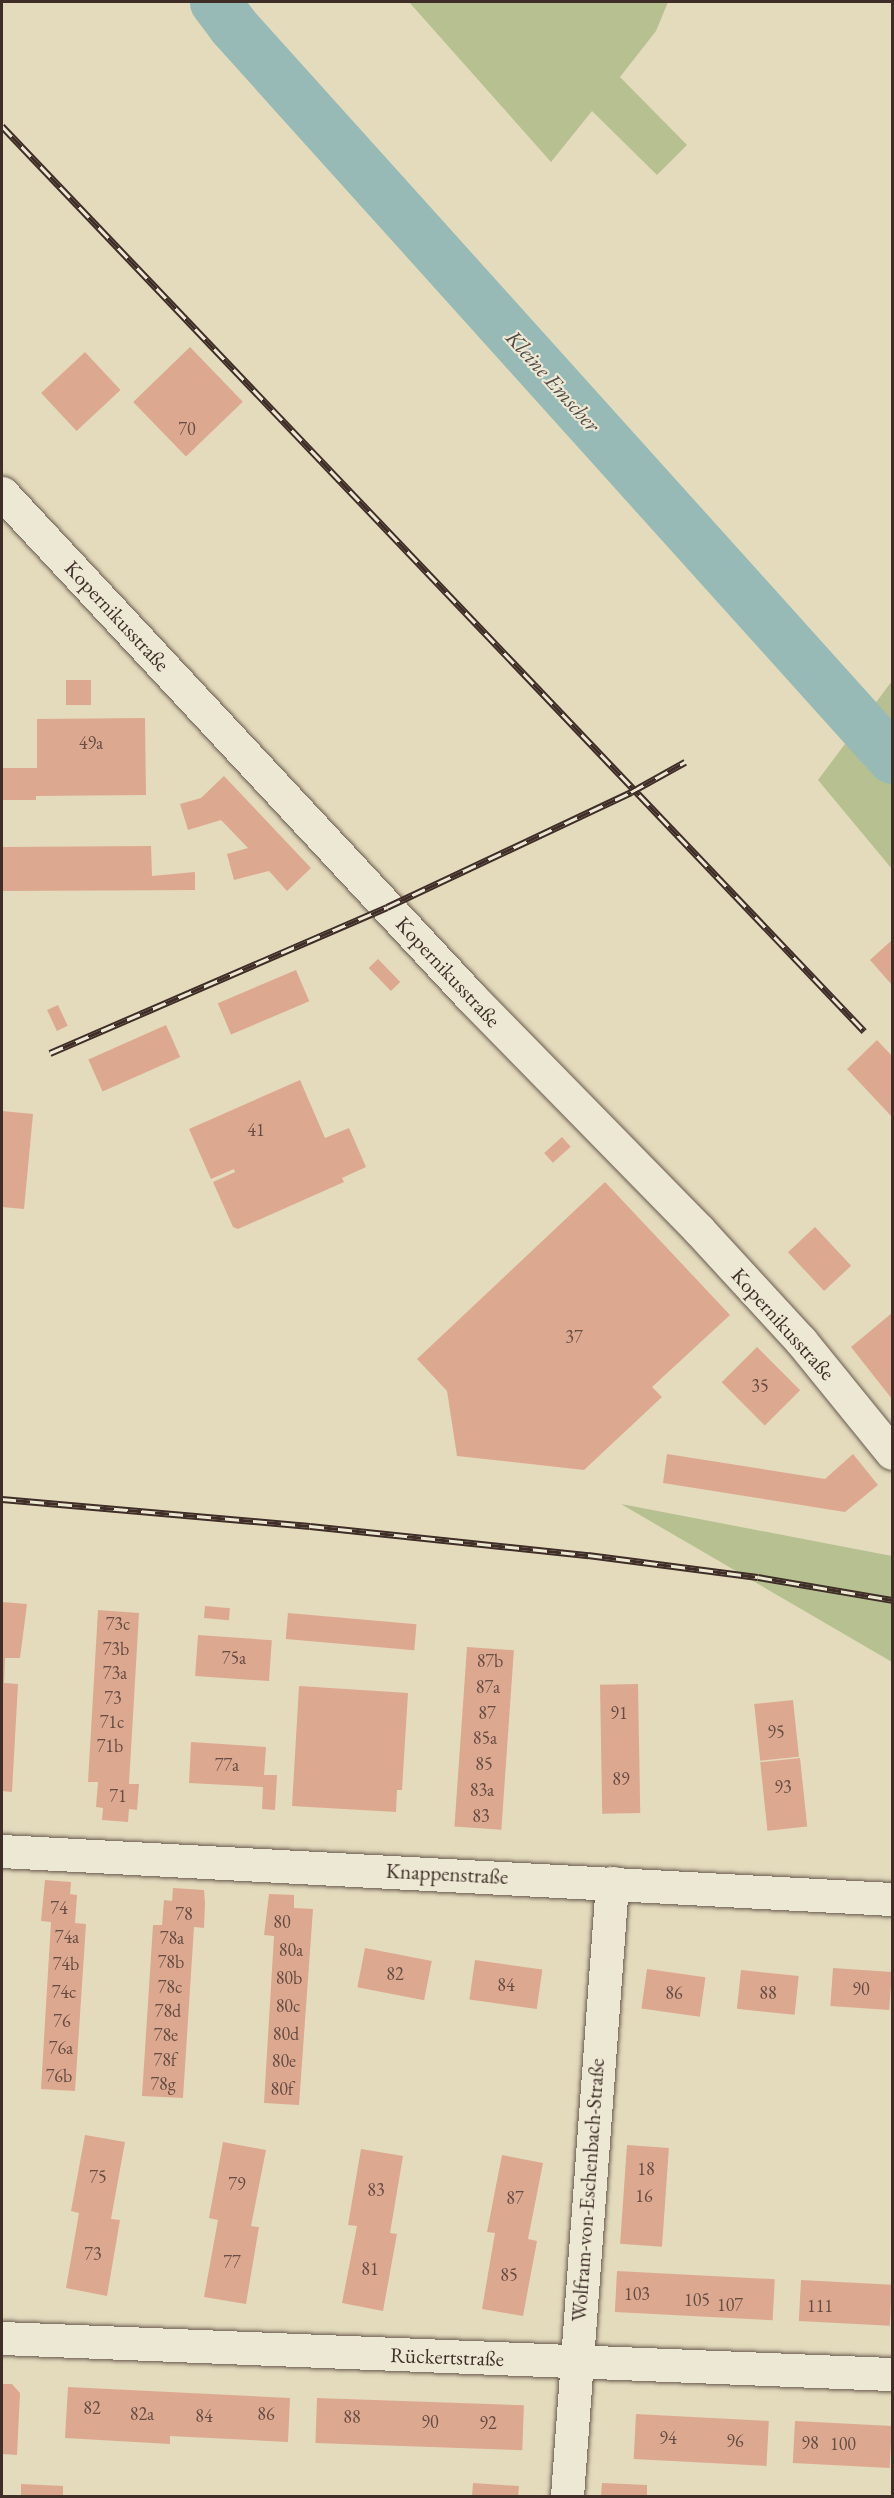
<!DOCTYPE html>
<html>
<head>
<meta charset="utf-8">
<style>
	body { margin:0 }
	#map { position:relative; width:894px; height:2498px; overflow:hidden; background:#e4dbbd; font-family:"EB Garamond",serif }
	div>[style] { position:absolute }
	.green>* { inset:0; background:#b6c090 }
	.river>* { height:51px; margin:-25.5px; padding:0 25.5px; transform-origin:25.5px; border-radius:25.5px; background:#97bab7 }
	.building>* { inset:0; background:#dda890; transform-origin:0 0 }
	.roads { filter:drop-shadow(0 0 2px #68594d) drop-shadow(0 0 2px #68594d) }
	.street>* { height:33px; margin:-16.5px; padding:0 16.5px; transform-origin:16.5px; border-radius:16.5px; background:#ede8d4 }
	.secondary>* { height:33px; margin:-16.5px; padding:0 16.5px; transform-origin:16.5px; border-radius:16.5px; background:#ede8d4 }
	.rail>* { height:7px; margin-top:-3.5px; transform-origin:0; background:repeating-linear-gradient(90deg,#ede8d4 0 14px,#3f2e28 0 28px); box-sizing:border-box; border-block:2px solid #3f2e28 }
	span { translate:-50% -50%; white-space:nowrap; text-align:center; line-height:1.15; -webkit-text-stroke:4.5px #ede8d4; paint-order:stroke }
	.number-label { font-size:18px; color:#664c42 }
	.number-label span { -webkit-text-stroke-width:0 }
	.street-label { font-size:21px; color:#3f2e28 }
	.water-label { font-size:22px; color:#514a45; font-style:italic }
	.frame { position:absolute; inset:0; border:3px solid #3f2e28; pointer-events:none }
</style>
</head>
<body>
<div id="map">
	<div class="green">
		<i style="clip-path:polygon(409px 2px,668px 2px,656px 31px,620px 77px,687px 145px,657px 175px,592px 111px,551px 162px)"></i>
		<i style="clip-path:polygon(892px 681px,892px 869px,818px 780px)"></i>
		<i style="clip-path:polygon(621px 1504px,892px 1556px,892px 1662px)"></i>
	</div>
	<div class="river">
		<i style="left:215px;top:2px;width:30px;rotate:53deg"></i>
		<i style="left:233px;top:26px;width:985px;rotate:48deg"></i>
	</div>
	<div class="building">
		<i style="left:190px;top:347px;width:76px;height:79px;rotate:46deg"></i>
		<i style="left:85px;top:352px;width:52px;height:60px;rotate:47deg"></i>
		<i style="left:66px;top:680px;width:25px;height:25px"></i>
		<i style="clip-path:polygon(145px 718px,146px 795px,36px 796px,36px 800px,3px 800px,2px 768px,37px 768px,37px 719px)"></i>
		<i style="clip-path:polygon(224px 776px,311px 868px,287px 891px,269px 871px,234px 880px,227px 854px,248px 848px,221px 820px,188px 830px,180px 804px,201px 798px)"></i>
		<i style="clip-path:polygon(151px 846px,152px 876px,195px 872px,195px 890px,2px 891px,2px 847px)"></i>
		<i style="clip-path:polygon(892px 940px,892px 985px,870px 960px)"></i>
		<i style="left:378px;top:959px;width:32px;height:13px;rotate:46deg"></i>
		<i style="left:296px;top:970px;width:34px;height:85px;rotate:67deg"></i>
		<i style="left:58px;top:1005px;width:23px;height:12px;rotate:65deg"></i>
		<i style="left:166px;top:1025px;width:35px;height:85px;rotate:66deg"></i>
		<i style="clip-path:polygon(877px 1040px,892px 1056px,892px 1117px,847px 1069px)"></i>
		<i style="clip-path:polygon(300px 1080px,325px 1138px,349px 1128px,366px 1167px,342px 1178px,344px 1182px,238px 1229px,233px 1227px,213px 1182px,235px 1172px,234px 1169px,211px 1179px,189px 1129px)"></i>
		<i style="clip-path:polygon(2px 1111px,33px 1114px,24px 1209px,2px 1207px)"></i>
		<i style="left:562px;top:1137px;width:13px;height:24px;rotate:48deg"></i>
		<i style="clip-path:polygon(605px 1182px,730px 1315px,652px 1387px,662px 1397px,584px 1470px,457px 1456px,447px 1391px,417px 1359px)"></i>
		<i style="left:815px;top:1227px;width:53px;height:37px;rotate:47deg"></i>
		<i style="clip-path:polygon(892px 1313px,892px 1399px,851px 1347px)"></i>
		<i style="left:757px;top:1347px;width:61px;height:50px;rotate:45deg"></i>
		<i style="clip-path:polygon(667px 1454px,825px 1479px,853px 1454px,878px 1485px,845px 1512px,663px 1483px)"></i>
		<i style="clip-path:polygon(2px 1602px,27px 1604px,20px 1658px,5px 1658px,4px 1683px,18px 1684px,12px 1792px,2px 1791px)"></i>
		<i style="left:205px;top:1606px;width:25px;height:12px;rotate:5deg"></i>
		<i style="clip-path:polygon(98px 1610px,139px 1613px,129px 1784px,139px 1784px,137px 1810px,129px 1809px,128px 1822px,102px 1820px,103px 1808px,96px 1807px,98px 1782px,88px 1782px)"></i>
		<i style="left:288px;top:1613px;width:129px;height:26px;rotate:5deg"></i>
		<i style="left:198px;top:1635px;width:74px;height:41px;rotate:4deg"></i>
		<i style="left:467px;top:1647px;width:47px;height:180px;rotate:4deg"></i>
		<i style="left:638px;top:1684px;width:129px;height:38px;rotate:89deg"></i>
		<i style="clip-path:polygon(299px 1686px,408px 1693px,402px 1790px,397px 1790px,396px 1812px,292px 1806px)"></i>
		<i style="left:793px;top:1700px;width:57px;height:39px;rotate:84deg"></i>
		<i style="clip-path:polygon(191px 1742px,266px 1747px,264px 1775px,277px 1775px,275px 1810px,262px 1809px,263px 1787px,189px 1783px)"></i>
		<i style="left:800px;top:1758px;width:69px;height:40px;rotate:84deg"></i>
		<i style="clip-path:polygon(45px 1880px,71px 1882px,70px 1894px,77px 1895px,75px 1923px,86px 1924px,75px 2091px,41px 2089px,51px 1922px,41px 1921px)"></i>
		<i style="clip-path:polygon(173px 1888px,204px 1890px,205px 1903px,204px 1928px,194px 1927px,183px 2098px,142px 2096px,153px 1925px,162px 1925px,164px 1900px,172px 1901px)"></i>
		<i style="clip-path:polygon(269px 1894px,294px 1895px,294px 1908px,313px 1909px,299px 2105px,264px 2103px,274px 1936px,264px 1935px)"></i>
		<i style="left:365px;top:1948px;width:68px;height:40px;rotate:11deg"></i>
		<i style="left:475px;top:1960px;width:68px;height:40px;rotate:8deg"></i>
		<i style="left:833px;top:1968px;width:59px;height:38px;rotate:4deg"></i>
		<i style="left:647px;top:1969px;width:59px;height:40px;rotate:8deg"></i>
		<i style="left:741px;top:1970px;width:58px;height:39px;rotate:6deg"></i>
		<i style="clip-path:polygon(85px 2135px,125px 2142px,111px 2219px,120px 2220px,107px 2296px,66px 2288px,79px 2213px,71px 2211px)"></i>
		<i style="clip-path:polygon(223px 2142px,266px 2150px,251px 2226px,259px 2227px,246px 2304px,204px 2297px,218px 2220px,209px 2218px)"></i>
		<i style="left:627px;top:2145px;width:42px;height:99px;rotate:4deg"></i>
		<i style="clip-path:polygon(361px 2149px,403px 2156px,390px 2233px,397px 2234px,383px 2311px,342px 2303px,357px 2226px,348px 2225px)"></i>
		<i style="clip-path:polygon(502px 2155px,543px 2163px,528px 2239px,537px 2241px,523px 2316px,482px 2309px,495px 2233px,487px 2232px)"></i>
		<i style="left:617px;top:2271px;width:158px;height:41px;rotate:3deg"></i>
		<i style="left:801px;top:2280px;width:91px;height:41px;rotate:3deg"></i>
		<i style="clip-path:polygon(2px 2384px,12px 2384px,20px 2393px,17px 2455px,2px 2454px)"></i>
		<i style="clip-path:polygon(68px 2387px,290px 2398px,288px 2442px,170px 2436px,170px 2444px,65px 2438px)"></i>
		<i style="left:317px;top:2398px;width:207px;height:45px;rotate:2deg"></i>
		<i style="left:636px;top:2414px;width:133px;height:45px;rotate:3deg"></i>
		<i style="left:795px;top:2421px;width:97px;height:42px;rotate:3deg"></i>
		<i style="clip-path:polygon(473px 2483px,519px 2486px,518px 2496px,472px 2496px)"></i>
		<i style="clip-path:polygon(602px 2483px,647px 2485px,647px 2496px,601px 2496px)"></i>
		<i style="clip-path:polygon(21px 2484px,63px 2486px,63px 2496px,21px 2496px)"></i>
	</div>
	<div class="roads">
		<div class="street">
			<i style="left:2px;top:1851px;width:891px;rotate:3.09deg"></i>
			<i style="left:2px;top:2338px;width:891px;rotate:2.32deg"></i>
			<i style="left:567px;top:2496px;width:615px;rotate:-85.8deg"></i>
		</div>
		<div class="secondary">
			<i style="left:2px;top:493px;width:687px;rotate:47.06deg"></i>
			<i style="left:470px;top:996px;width:327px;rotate:45.6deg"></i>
			<i style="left:699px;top:1230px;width:151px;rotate:47.4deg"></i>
			<i style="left:801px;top:1341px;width:144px;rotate:50.9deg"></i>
		</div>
	</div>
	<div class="rail">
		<i style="left:2px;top:126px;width:1250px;rotate:46.39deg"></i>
		<i style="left:50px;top:1053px;width:367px;rotate:-23.4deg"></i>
		<i style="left:387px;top:907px;width:270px;rotate:-25.2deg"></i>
		<i style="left:631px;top:792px;width:62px;rotate:-29.1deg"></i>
		<i style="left:2px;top:1499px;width:309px;rotate:5deg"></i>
		<i style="left:310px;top:1526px;width:280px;rotate:6deg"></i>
		<i style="left:588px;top:1555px;width:171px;rotate:7.4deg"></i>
		<i style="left:758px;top:1577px;width:136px;rotate:9.7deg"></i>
	</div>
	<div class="number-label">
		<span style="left:187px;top:429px">70</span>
		<span style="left:91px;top:743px">49a</span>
		<span style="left:256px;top:1130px">41</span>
		<span style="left:574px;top:1337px">37</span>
		<span style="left:760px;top:1386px">35</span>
		<span style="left:118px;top:1624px">73c</span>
		<span style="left:116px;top:1649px">73b</span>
		<span style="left:234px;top:1658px">75a</span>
		<span style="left:490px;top:1661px">87b</span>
		<span style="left:115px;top:1673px">73a</span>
		<span style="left:488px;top:1687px">87a</span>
		<span style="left:113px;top:1698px">73</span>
		<span style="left:487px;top:1713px">87</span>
		<span style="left:619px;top:1713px">91</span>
		<span style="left:112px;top:1722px">71c</span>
		<span style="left:776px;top:1732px">95</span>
		<span style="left:485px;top:1738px">85a</span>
		<span style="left:110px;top:1746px">71b</span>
		<span style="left:484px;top:1764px">85</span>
		<span style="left:227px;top:1765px">77a</span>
		<span style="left:621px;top:1779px">89</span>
		<span style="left:783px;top:1787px">93</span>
		<span style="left:482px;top:1790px">83a</span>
		<span style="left:118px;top:1796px">71</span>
		<span style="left:481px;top:1816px">83</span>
		<span style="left:59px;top:1908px">74</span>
		<span style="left:184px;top:1914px">78</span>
		<span style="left:282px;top:1922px">80</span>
		<span style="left:67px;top:1937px">74a</span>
		<span style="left:172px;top:1938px">78a</span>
		<span style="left:291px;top:1950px">80a</span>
		<span style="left:171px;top:1962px">78b</span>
		<span style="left:66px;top:1964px">74b</span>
		<span style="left:395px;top:1974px">82</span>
		<span style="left:289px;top:1978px">80b</span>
		<span style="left:506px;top:1985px">84</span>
		<span style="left:170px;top:1987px">78c</span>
		<span style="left:861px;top:1989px">90</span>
		<span style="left:64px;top:1992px">74c</span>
		<span style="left:674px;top:1993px">86</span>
		<span style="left:768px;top:1993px">88</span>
		<span style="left:288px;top:2006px">80c</span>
		<span style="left:168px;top:2011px">78d</span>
		<span style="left:62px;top:2021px">76</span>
		<span style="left:286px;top:2034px">80d</span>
		<span style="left:166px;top:2035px">78e</span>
		<span style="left:61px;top:2048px">76a</span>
		<span style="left:165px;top:2060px">78f</span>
		<span style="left:284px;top:2061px">80e</span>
		<span style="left:59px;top:2076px">76b</span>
		<span style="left:163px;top:2084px">78g</span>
		<span style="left:282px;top:2089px">80f</span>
		<span style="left:646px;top:2169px">18</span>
		<span style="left:98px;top:2177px">75</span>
		<span style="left:237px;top:2184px">79</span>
		<span style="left:376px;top:2190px">83</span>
		<span style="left:644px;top:2196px">16</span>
		<span style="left:515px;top:2198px">87</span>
		<span style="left:93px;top:2254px">73</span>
		<span style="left:232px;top:2262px">77</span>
		<span style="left:370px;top:2269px">81</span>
		<span style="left:509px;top:2275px">85</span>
		<span style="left:637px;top:2294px">103</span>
		<span style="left:697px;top:2300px">105</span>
		<span style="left:730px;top:2305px">107</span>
		<span style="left:820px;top:2306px">111</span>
		<span style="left:92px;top:2408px">82</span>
		<span style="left:142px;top:2414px">82a</span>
		<span style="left:266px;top:2414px">86</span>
		<span style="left:204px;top:2416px">84</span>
		<span style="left:352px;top:2417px">88</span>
		<span style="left:430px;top:2422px">90</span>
		<span style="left:488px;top:2423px">92</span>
		<span style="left:668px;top:2438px">94</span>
		<span style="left:735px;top:2441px">96</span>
		<span style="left:810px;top:2443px">98</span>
		<span style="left:843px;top:2444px">100</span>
	</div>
	<div class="street-label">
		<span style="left:117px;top:616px;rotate:47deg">Kopernikusstraße</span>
		<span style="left:448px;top:972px;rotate:47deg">Kopernikusstraße</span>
		<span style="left:783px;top:1324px;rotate:48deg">Kopernikusstraße</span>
		<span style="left:447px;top:1874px;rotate:3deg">Knappenstraße</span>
		<span style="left:588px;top:2190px;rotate:-86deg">Wolfram-von-Eschenbach-Straße</span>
		<span style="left:447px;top:2357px;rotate:2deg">Rückertstraße</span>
	</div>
	<div class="water-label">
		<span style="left:553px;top:381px;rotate:48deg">Kleine Emscher</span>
	</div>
	<div class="frame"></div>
</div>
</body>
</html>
